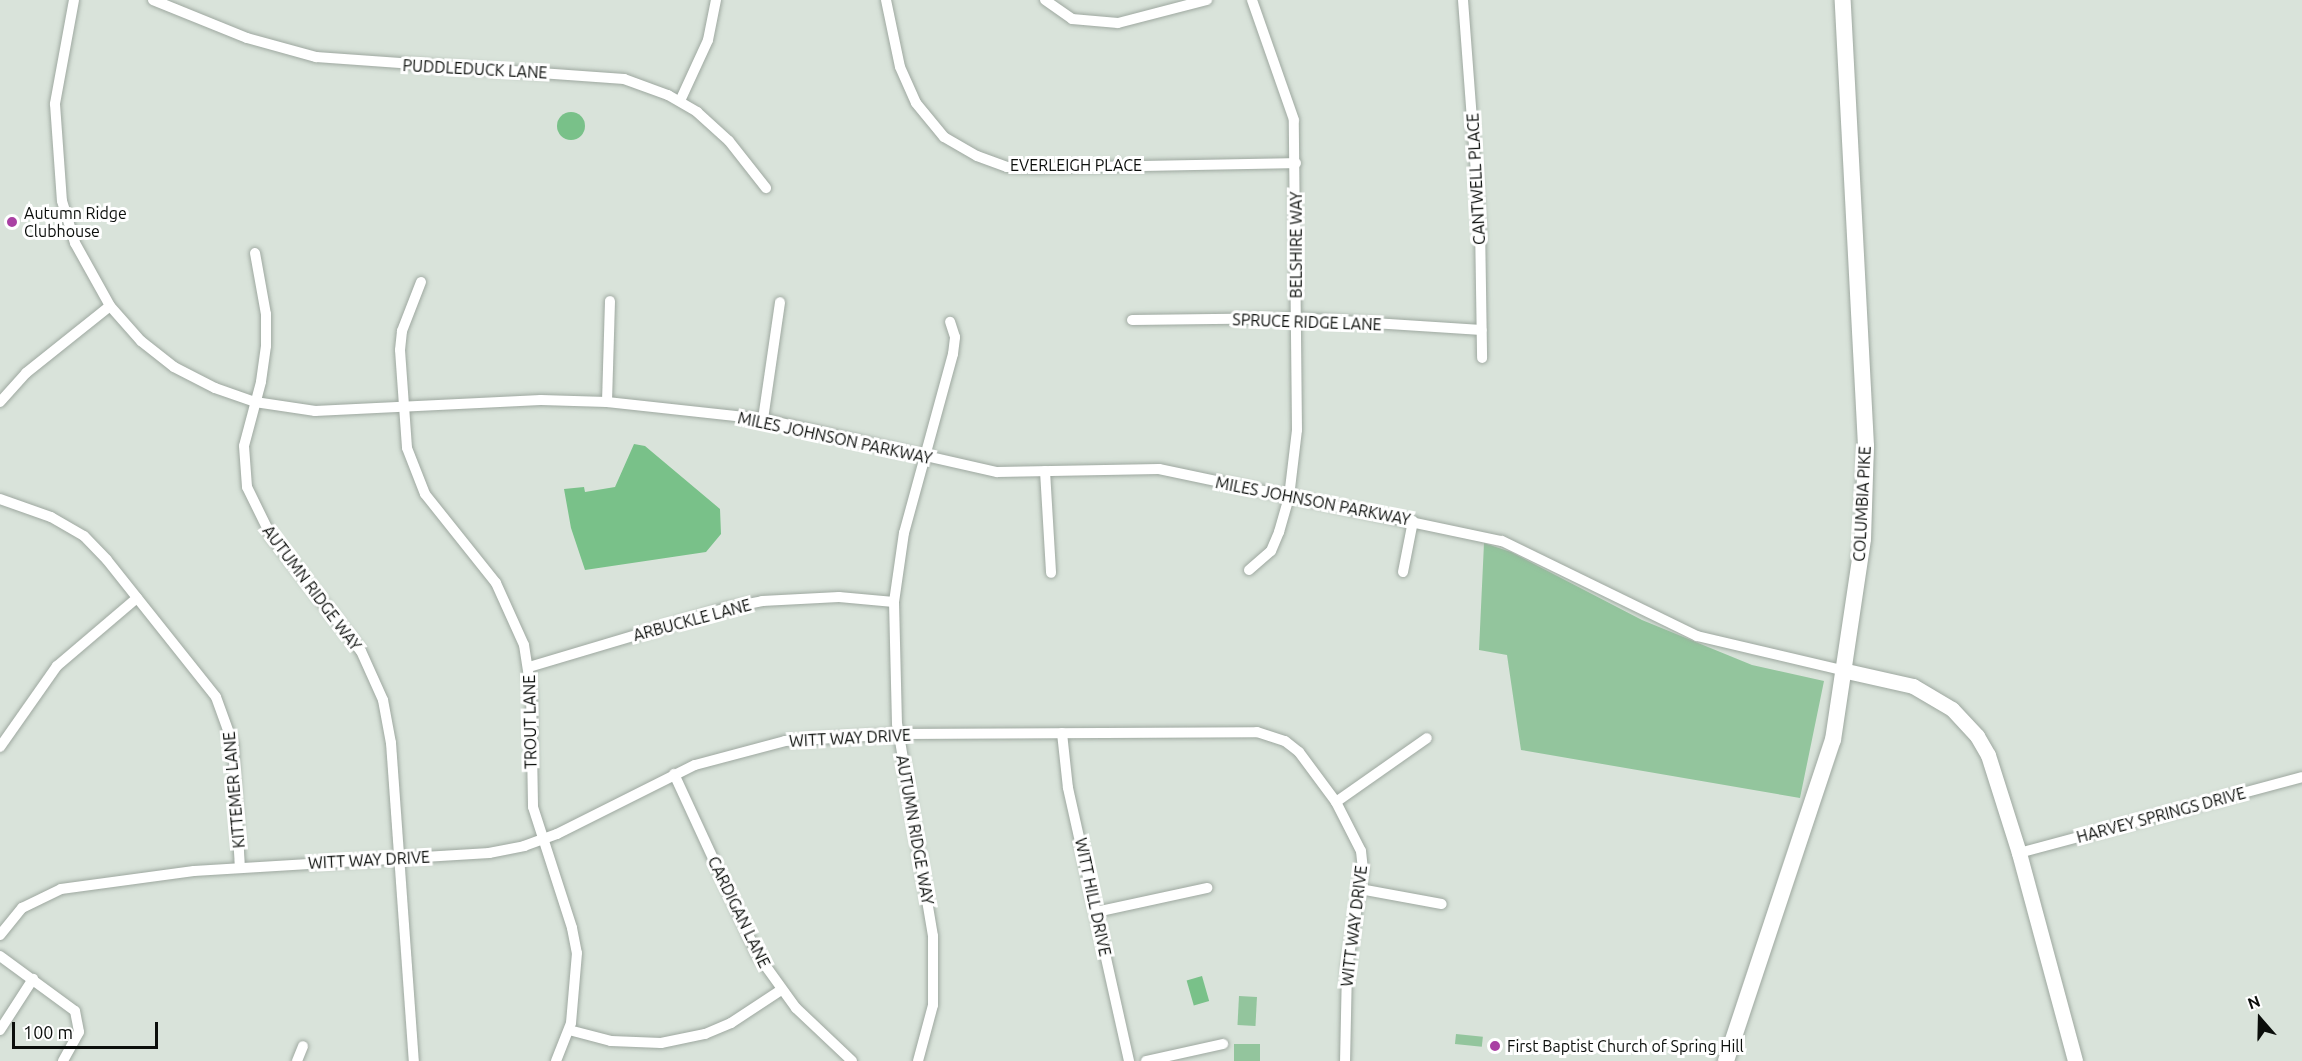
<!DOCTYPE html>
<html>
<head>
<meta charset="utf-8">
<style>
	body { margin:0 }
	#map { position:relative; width:2302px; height:1061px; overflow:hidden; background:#d9e3da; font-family:Ubuntu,sans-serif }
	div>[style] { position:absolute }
	.green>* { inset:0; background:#93c59d; transform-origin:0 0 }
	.water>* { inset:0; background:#79c189; transform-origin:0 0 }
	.round { border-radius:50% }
	.roads { filter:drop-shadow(0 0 2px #9ea8a0) drop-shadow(0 0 2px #9ea8a0) }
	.minor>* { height:10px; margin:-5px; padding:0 5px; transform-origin:5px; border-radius:5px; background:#fff }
	.secondary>* { height:15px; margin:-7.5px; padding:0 7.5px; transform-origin:7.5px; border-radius:7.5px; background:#fff }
	.primary>* { height:16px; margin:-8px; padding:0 8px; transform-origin:8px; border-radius:8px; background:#fff }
	.dots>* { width:16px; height:16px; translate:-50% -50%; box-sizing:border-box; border:3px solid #fff; border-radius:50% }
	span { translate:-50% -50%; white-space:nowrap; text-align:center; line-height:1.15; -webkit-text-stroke:6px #fff; paint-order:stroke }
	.street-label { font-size:16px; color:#0b0e0b }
	.poi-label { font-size:16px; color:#0b0e0b }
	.left { translate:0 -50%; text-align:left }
	.north { position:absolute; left:2230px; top:989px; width:60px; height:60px; -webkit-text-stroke:4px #fff; paint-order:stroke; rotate:340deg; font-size:16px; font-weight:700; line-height:24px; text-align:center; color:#0b0e0b }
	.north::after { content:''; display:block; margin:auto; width:21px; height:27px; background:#0b0e0b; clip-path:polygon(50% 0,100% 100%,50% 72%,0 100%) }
	.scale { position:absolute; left:12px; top:1022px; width:146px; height:27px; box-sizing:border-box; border:3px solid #0b0e0b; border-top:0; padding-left:8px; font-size:18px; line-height:21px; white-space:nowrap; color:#0b0e0b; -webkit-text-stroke:4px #fff; paint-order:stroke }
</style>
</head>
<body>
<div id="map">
	<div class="green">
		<i style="clip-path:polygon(1484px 543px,1511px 552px,1642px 620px,1752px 665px,1824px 681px,1800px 798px,1521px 750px,1507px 655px,1479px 650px)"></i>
		<i style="left:1239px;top:996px;width:18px;height:29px;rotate:3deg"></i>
		<i style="left:1456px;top:1034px;width:27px;height:10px;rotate:6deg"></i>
		<i style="left:1260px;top:1044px;width:17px;height:26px;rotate:90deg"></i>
	</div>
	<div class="water">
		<i class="round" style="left:557px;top:112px;width:28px;height:28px"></i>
		<i style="clip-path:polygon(634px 444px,645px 446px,720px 509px,721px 534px,706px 552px,585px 570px,571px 528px,564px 489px,584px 487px,585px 492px,615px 487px)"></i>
		<i style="left:1202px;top:976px;width:26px;height:16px;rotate:74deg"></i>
	</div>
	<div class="roads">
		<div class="minor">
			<i style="left:74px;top:0;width:106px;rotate:100.4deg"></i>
			<i style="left:55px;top:104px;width:97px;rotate:85.9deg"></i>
			<i style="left:62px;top:201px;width:44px;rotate:72.8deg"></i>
			<i style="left:75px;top:243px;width:72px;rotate:60.9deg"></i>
			<i style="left:110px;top:306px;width:47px;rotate:48.5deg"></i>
			<i style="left:141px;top:341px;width:42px;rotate:38.2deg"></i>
			<i style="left:174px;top:367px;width:46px;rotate:27.1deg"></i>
			<i style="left:215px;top:388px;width:42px;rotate:19.3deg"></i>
			<i style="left:255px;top:402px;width:61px;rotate:8.5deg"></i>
			<i style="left:315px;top:411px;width:226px;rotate:-2.8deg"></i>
			<i style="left:541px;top:400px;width:66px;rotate:1.7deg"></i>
			<i style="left:607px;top:402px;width:157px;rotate:6.2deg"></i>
			<i style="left:763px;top:419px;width:240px;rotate:12.8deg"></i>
			<i style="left:997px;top:472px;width:162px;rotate:-1.1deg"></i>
			<i style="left:1159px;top:469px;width:350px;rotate:11.9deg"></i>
			<i style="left:1502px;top:541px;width:217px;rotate:26deg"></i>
			<i style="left:1697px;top:636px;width:149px;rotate:13.2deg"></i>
			<i style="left:153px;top:0;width:101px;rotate:22deg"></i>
			<i style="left:247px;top:38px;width:72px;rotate:15.4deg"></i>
			<i style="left:316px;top:57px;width:309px;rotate:4.1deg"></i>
			<i style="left:624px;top:79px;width:47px;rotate:20deg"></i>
			<i style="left:668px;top:95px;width:34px;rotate:30deg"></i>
			<i style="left:697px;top:112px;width:43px;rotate:42.2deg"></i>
			<i style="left:729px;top:141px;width:60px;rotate:51.8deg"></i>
			<i style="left:886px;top:0;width:68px;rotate:78.2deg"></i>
			<i style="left:900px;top:67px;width:39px;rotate:66deg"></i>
			<i style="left:916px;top:103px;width:44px;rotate:50.5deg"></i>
			<i style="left:944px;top:137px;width:38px;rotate:30deg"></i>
			<i style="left:977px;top:156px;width:32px;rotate:20deg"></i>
			<i style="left:1007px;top:167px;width:34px;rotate:2deg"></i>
			<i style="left:1041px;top:168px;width:255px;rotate:-1.1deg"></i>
			<i style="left:1045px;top:0;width:33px;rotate:35deg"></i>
			<i style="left:1072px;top:19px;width:46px;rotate:5deg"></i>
			<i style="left:1118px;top:23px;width:92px;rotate:-14.5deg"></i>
			<i style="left:1463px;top:0;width:225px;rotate:85.7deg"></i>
			<i style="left:1480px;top:224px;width:134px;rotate:89.1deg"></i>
			<i style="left:680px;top:101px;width:67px;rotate:-65.3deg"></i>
			<i style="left:708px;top:40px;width:41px;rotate:-78.7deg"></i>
			<i style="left:255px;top:253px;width:62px;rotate:79.8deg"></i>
			<i style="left:266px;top:314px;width:32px;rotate:90deg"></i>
			<i style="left:266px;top:346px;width:36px;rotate:98deg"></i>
			<i style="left:261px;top:382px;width:66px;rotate:104.9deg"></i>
			<i style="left:244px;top:446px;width:41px;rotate:85.8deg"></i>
			<i style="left:247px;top:487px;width:55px;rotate:63.9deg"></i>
			<i style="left:271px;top:536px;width:146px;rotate:52deg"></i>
			<i style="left:361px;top:651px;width:54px;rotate:65.8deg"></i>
			<i style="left:383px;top:700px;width:44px;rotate:79.5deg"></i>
			<i style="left:391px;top:743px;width:319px;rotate:85.9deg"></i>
			<i style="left:421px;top:282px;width:53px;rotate:111.2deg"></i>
			<i style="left:402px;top:331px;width:19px;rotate:96deg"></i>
			<i style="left:400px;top:350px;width:98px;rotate:85.9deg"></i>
			<i style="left:407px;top:448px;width:49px;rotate:68.6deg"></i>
			<i style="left:425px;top:494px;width:114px;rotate:51.4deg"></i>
			<i style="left:496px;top:583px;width:68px;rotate:65.7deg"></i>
			<i style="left:524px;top:645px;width:46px;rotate:81.2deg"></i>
			<i style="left:531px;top:690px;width:117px;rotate:89deg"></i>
			<i style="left:533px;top:807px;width:127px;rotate:72.1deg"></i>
			<i style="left:572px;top:928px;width:25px;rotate:79deg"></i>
			<i style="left:577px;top:953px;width:70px;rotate:94.9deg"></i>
			<i style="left:571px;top:1023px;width:41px;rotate:111.5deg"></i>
			<i style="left:1132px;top:320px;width:164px;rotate:-0.7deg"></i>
			<i style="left:1296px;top:318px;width:186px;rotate:3.7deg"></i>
			<i style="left:0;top:402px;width:39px;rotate:-48deg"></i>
			<i style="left:26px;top:373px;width:107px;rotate:-38.6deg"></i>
			<i style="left:607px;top:402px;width:101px;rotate:-88.3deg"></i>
			<i style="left:763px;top:419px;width:118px;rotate:-81.7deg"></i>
			<i style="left:1045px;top:471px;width:102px;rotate:86.6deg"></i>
			<i style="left:0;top:499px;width:54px;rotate:19.4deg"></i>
			<i style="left:51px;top:517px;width:38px;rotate:30deg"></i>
			<i style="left:84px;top:536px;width:33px;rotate:46deg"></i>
			<i style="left:107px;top:560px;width:175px;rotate:51.5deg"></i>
			<i style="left:216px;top:697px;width:50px;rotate:70.1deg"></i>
			<i style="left:233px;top:744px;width:124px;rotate:86.8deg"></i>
			<i style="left:1249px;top:570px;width:29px;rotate:-41deg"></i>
			<i style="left:1271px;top:551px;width:21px;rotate:-67deg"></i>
			<i style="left:1279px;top:532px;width:36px;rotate:-74deg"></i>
			<i style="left:1289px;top:497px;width:67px;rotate:-83.2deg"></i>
			<i style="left:1297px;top:430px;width:310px;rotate:-90.6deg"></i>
			<i style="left:1294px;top:120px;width:127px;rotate:-109.3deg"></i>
			<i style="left:1403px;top:572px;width:52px;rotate:-78.9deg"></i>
			<i style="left:529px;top:667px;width:207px;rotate:-16.6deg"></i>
			<i style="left:727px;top:608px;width:36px;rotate:-11deg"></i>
			<i style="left:762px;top:601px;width:77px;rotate:-3deg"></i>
			<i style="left:839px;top:597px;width:55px;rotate:5.2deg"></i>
			<i style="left:1062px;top:733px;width:55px;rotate:83.8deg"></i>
			<i style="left:1068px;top:788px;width:280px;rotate:77.4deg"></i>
			<i style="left:0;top:747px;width:99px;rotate:-54.9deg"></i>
			<i style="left:57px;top:666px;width:105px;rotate:-40.4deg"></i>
			<i style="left:674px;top:774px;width:198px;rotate:65.2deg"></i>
			<i style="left:757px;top:954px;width:67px;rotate:54.2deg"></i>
			<i style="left:796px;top:1008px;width:77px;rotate:43.4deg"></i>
			<i style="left:1336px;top:802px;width:111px;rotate:-35.1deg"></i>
			<i style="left:2019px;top:853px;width:293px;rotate:-15deg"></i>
			<i style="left:1360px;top:889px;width:83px;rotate:10.4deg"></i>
			<i style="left:1096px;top:912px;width:114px;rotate:-12.2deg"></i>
			<i style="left:0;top:935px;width:35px;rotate:-51deg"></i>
			<i style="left:22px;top:908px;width:43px;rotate:-26deg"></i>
			<i style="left:61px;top:889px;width:134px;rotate:-7.7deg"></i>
			<i style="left:194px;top:871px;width:296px;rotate:-3.5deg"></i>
			<i style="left:489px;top:853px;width:36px;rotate:-11deg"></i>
			<i style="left:524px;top:846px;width:35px;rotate:-20deg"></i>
			<i style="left:557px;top:834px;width:154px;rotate:-26.6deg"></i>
			<i style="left:695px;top:765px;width:93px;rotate:-14.9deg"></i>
			<i style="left:785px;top:741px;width:114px;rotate:-3.5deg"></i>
			<i style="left:899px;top:734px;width:358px;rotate:-0.3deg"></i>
			<i style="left:1257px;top:732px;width:29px;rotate:18deg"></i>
			<i style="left:1285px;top:741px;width:18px;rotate:38deg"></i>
			<i style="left:1299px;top:752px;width:62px;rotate:53.5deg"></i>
			<i style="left:1336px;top:802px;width:55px;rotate:63deg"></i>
			<i style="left:1361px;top:851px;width:19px;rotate:84deg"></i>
			<i style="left:1363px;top:870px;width:99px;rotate:99.3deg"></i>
			<i style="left:1347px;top:968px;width:93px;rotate:91.2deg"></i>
			<i style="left:0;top:956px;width:93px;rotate:36.3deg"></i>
			<i style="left:75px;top:1011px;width:21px;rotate:79deg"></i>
			<i style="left:79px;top:1032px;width:33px;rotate:119deg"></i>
			<i style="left:0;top:1030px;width:61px;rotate:-57.1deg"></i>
			<i style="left:569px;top:1030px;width:43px;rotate:14.7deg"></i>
			<i style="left:611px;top:1041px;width:50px;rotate:2.3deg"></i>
			<i style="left:661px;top:1043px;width:45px;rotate:-11.6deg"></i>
			<i style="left:705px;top:1034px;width:28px;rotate:-23deg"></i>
			<i style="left:731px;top:1023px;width:60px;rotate:-33.4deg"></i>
			<i style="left:297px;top:1061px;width:16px;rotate:-68deg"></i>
			<i style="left:918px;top:1061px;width:58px;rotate:-75deg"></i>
			<i style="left:933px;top:1005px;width:69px;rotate:-90deg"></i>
			<i style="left:933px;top:936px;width:215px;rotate:-99.6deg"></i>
			<i style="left:897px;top:724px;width:122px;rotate:-91.4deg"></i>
			<i style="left:894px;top:602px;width:70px;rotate:-81.8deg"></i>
			<i style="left:904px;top:533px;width:186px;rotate:-74.7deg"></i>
			<i style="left:953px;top:354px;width:17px;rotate:-83deg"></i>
			<i style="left:955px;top:337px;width:16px;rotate:-108deg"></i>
			<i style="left:1146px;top:1061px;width:79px;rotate:-12.4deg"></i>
		</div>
		<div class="secondary">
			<i style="left:1842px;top:670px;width:73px;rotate:12.7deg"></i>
			<i style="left:1913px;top:686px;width:45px;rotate:30.5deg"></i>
			<i style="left:1952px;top:709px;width:37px;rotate:47deg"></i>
			<i style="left:1977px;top:736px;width:22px;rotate:60deg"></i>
			<i style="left:1988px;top:755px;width:103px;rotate:72.4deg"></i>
			<i style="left:2019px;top:853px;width:215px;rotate:74.9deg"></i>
		</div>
		<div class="primary">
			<i style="left:1726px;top:1061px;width:338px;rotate:-71.6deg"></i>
			<i style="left:1833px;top:740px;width:203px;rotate:-81.5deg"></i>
			<i style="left:1863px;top:539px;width:93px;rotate:-88.2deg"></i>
			<i style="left:1866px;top:446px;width:447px;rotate:-93deg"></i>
		</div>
	</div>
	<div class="dots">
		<i style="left:12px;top:222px;background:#a941a3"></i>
		<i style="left:1495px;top:1046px;background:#a941a3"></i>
	</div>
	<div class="street-label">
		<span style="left:475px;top:69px;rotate:3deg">PUDDLEDUCK LANE</span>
		<span style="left:1076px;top:165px">EVERLEIGH PLACE</span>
		<span style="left:1476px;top:179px;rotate:-93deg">CANTWELL PLACE</span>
		<span style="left:1296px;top:245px;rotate:-90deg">BELSHIRE WAY</span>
		<span style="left:1307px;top:322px;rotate:2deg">SPRUCE RIDGE LANE</span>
		<span style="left:835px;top:438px;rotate:12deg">MILES JOHNSON PARKWAY</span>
		<span style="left:1313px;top:501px;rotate:11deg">MILES JOHNSON PARKWAY</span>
		<span style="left:1862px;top:504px;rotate:-87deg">COLUMBIA PIKE</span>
		<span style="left:312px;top:588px;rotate:53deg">AUTUMN RIDGE WAY</span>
		<span style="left:692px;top:620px;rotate:-15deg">ARBUCKLE LANE</span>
		<span style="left:530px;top:722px;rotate:-91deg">TROUT LANE</span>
		<span style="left:850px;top:738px;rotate:-3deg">WITT WAY DRIVE</span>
		<span style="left:234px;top:790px;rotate:-95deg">KITTEMER LANE</span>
		<span style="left:2161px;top:815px;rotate:-15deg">HARVEY SPRINGS DRIVE</span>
		<span style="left:915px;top:830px;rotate:80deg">AUTUMN RIDGE WAY</span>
		<span style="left:369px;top:860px;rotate:-3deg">WITT WAY DRIVE</span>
		<span style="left:1093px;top:897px;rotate:78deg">WITT HILL DRIVE</span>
		<span style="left:739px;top:912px;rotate:64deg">CARDIGAN LANE</span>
		<span style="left:1354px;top:926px;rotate:-83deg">WITT WAY DRIVE</span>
	</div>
	<div class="poi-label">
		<span class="left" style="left:24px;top:222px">Autumn Ridge<br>Clubhouse</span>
		<span class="left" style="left:1507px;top:1046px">First Baptist Church of Spring Hill</span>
	</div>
	<div class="north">N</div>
	<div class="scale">100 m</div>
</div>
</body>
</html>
